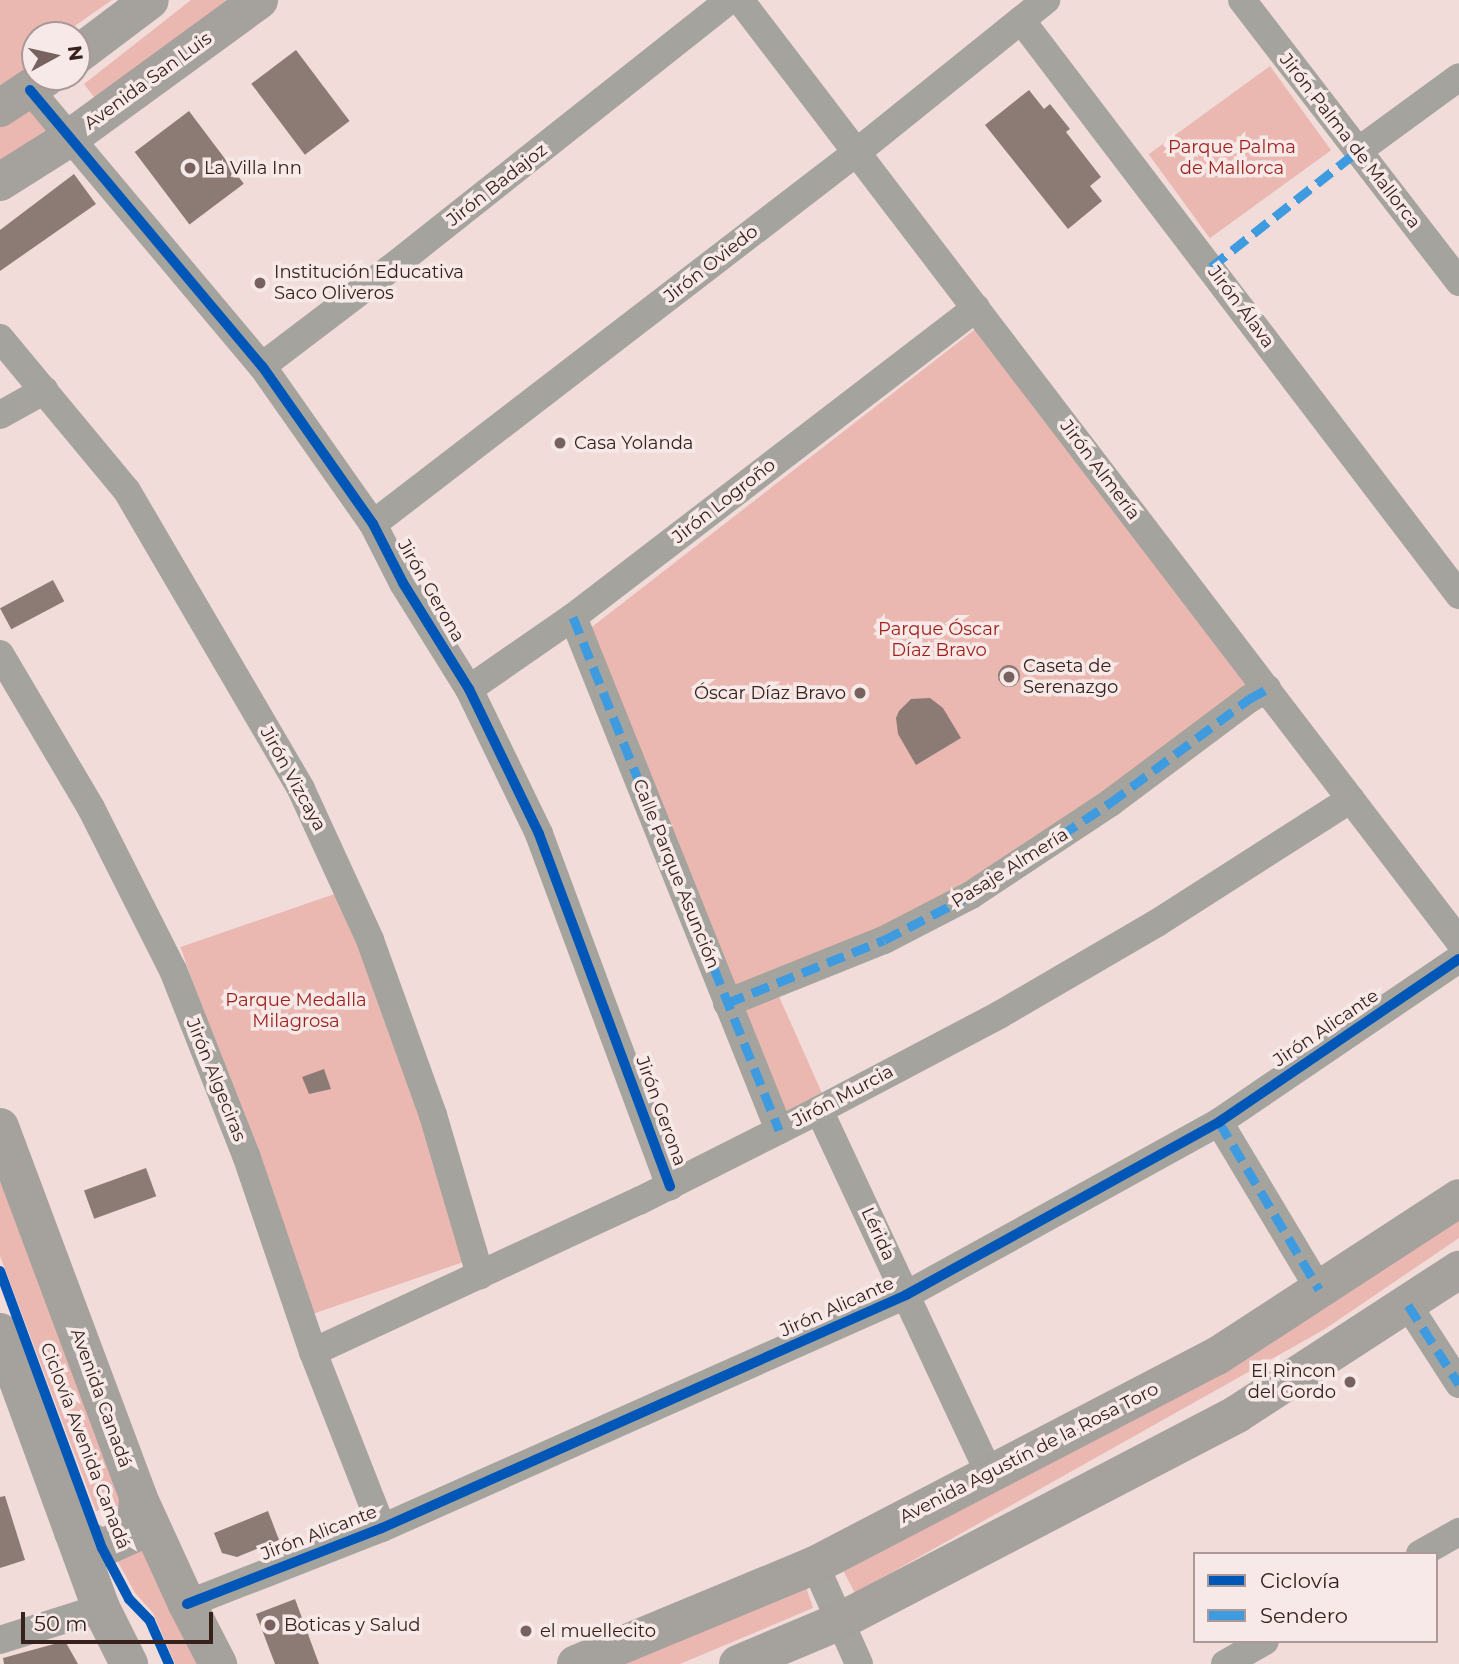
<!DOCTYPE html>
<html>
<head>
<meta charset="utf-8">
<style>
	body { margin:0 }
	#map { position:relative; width:1459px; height:1664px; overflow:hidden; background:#f1dcd9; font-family:Montserrat,sans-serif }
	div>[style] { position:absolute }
	.green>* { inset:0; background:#ebb8b1; transform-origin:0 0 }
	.building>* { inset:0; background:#8c7b74; transform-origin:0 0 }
	.round { border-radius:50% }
	.street>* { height:28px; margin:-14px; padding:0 14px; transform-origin:14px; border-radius:14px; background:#a4a39e }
	.secondary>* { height:38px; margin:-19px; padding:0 19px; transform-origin:19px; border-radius:19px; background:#a5a19d }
	.quiet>* { height:9px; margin-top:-4.5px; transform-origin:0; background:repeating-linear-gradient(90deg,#3e9bdf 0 18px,transparent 0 27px) }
	.cycleway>* { height:10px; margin:-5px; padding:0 5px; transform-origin:5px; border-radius:5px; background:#0057b8 }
	.dots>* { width:19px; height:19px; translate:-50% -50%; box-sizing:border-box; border:4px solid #f6e9e7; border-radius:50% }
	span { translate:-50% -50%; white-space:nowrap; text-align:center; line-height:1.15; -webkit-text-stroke:7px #f6e9e7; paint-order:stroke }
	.street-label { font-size:18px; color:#37211d }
	.park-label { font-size:18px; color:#9f1f1b }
	.poi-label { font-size:18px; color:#37211d }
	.left { translate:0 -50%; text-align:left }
	.right { translate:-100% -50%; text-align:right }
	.legend { position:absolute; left:1193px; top:1552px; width:245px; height:91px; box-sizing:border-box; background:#f6e9e7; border:2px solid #aa9996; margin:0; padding:9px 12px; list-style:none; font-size:21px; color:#37211d }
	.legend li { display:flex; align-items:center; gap:14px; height:35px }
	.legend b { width:35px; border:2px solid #aa9996 }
	.north { position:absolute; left:21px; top:21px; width:70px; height:70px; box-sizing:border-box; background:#f6e9e7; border:2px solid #aa9996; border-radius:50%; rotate:82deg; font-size:19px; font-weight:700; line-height:28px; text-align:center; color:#37211d }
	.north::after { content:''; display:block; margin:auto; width:24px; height:32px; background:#78625f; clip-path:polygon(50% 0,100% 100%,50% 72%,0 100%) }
	.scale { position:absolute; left:21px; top:1612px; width:192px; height:32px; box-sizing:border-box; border:4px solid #37211d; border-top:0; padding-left:9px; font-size:21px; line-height:24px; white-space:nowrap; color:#37211d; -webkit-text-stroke:5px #f6e9e7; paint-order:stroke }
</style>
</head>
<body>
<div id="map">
	<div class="green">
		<i style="clip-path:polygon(0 0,112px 0,76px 25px,68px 35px,35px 35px,35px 66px,0 87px)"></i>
		<i style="clip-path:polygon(191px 0,227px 0,97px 101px,84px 84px)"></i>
		<i style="left:1270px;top:66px;width:104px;height:150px;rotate:54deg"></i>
		<i style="clip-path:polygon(28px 103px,55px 137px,0 168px,0 120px)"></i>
		<i style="clip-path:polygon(987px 320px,1263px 683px,1006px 868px,884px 931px,731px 994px,588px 630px)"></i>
		<i style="left:346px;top:890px;width:390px;height:175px;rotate:71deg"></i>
		<i style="left:777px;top:992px;width:116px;height:42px;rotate:66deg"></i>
		<i style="clip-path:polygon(0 1173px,123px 1505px,96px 1511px,0 1256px)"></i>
		<i style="clip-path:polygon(1459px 1206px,1459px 1238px,1325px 1329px,855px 1593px,837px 1559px)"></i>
		<i style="clip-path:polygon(146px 1544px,200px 1664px,175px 1664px,153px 1613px,135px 1593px,113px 1553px)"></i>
		<i style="clip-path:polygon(803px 1578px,813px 1608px,680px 1664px,608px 1664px)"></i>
	</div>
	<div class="building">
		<i style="left:296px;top:50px;width:89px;height:56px;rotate:53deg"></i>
		<i style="clip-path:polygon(1029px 90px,1044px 109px,1050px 104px,1070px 129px,1066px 132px,1101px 177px,1090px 186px,1102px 201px,1068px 229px,985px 125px)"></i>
		<i style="left:189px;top:111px;width:91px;height:68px;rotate:53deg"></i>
		<i style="clip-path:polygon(74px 174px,96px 204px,0 271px,0 230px)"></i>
		<i style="left:53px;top:580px;width:24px;height:60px;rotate:62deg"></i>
		<i class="round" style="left:998px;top:665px;width:22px;height:22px"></i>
		<i style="clip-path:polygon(930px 698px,943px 708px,961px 738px,916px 765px,898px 734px,896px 718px,899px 711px,911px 699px)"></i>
		<i style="clip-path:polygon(324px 1069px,331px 1089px,309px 1094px,302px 1077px)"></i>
		<i style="left:146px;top:1168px;width:30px;height:66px;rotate:70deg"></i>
		<i style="clip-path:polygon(5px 1496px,25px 1560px,0 1568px,0 1497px)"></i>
		<i style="clip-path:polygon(268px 1511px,279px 1540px,237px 1557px,222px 1553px,214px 1533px)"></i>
		<i style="clip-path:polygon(295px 1599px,319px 1664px,275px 1664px,256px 1614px)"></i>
		<i style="clip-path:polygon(65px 1641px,78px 1664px,4px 1664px,3px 1658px)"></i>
	</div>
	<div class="street">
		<i style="left:740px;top:0;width:1184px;rotate:52.62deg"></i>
		<i style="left:1242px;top:0;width:356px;rotate:52.4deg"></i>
		<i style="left:1021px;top:20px;width:723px;rotate:52.7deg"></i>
		<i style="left:30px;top:90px;width:361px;rotate:50deg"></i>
		<i style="left:262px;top:366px;width:193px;rotate:54.9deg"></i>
		<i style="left:373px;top:524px;width:66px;rotate:63deg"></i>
		<i style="left:403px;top:583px;width:125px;rotate:58.1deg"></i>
		<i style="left:469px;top:689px;width:161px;rotate:64.2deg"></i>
		<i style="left:539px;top:834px;width:376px;rotate:69.6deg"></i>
		<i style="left:1358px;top:151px;width:125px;rotate:-36.2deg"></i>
		<i style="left:0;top:338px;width:199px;rotate:50.3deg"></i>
		<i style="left:127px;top:491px;width:345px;rotate:59.7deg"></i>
		<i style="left:301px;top:789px;width:166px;rotate:65.4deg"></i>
		<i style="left:370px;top:940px;width:186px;rotate:70.2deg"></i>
		<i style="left:433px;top:1115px;width:167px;rotate:73.6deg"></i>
		<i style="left:262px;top:366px;width:161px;rotate:-37.2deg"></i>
		<i style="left:390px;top:269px;width:433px;rotate:-38.4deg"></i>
		<i style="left:0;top:415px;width:51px;rotate:-29.1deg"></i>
		<i style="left:373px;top:524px;width:610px;rotate:-37.55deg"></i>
		<i style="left:857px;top:152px;width:243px;rotate:-38.8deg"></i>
		<i style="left:573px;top:617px;width:553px;rotate:68.12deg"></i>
		<i style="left:0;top:654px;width:179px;rotate:59.4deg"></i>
		<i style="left:91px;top:808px;width:182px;rotate:63.2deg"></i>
		<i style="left:173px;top:970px;width:199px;rotate:68.5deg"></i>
		<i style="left:246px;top:1155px;width:208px;rotate:71.2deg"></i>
		<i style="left:313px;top:1352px;width:189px;rotate:68.6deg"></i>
		<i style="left:469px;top:689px;width:126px;rotate:-34.7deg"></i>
		<i style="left:573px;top:617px;width:508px;rotate:-37.48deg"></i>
		<i style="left:727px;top:1003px;width:169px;rotate:-21.9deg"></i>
		<i style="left:884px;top:940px;width:98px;rotate:-27.3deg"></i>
		<i style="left:971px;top:895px;width:167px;rotate:-33.5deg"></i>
		<i style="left:1110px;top:803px;width:174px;rotate:-36.8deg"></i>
		<i style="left:1249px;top:699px;width:21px;rotate:-29deg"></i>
		<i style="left:819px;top:1110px;width:401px;rotate:64.9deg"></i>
		<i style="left:1219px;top:1122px;width:195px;rotate:59.1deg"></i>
		<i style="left:1408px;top:1305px;width:94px;rotate:57.2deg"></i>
		<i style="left:313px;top:1352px;width:359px;rotate:-24.9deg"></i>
		<i style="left:639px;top:1201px;width:202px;rotate:-26.8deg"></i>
		<i style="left:819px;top:1110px;width:204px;rotate:-27.8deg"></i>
		<i style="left:999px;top:1015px;width:183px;rotate:-30.2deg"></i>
		<i style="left:1157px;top:923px;width:230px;rotate:-32.6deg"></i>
		<i style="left:1420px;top:1554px;width:45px;rotate:-29.4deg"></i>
		<i style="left:815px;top:1565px;width:108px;rotate:66deg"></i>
		<i style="left:187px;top:1604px;width:209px;rotate:-21.3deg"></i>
		<i style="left:382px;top:1528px;width:573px;rotate:-23.97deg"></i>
		<i style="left:906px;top:1295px;width:358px;rotate:-28.9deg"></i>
		<i style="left:1219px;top:1122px;width:290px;rotate:-34.2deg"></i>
		<i style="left:0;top:1640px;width:106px;rotate:-17.6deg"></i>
		<i style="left:1225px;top:1664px;width:46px;rotate:-29.9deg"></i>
	</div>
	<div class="secondary">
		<i style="left:77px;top:55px;width:91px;rotate:-37deg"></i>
		<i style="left:0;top:108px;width:56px;rotate:-33.4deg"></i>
		<i style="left:0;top:182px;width:83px;rotate:-32.2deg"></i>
		<i style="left:70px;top:138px;width:234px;rotate:-36.1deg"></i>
		<i style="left:0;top:1127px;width:395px;rotate:69.5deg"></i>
		<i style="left:138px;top:1497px;width:118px;rotate:65.4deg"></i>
		<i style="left:187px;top:1604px;width:68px;rotate:62.7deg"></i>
		<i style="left:0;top:1332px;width:294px;rotate:69.9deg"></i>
		<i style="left:101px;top:1608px;width:63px;rotate:63.4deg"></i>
		<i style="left:73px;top:1532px;width:33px;rotate:29deg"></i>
		<i style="left:102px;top:1548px;width:36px;rotate:-24deg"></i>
		<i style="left:135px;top:1533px;width:36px;rotate:-85deg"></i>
		<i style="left:576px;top:1664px;width:259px;rotate:-22.5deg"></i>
		<i style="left:815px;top:1565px;width:453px;rotate:-27.5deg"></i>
		<i style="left:1217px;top:1356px;width:289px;rotate:-33.1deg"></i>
		<i style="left:738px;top:1664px;width:108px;rotate:-22.8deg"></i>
		<i style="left:838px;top:1622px;width:450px;rotate:-27.5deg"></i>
		<i style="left:1237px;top:1414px;width:265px;rotate:-33deg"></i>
	</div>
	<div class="quiet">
		<i style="left:1211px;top:267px;width:187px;rotate:-38.3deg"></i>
		<i style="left:573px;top:617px;width:553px;rotate:68.12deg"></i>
		<i style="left:727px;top:1003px;width:169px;rotate:-21.9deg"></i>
		<i style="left:884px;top:940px;width:98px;rotate:-27.3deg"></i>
		<i style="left:971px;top:895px;width:167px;rotate:-33.5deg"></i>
		<i style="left:1110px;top:803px;width:174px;rotate:-36.8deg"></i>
		<i style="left:1249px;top:699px;width:21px;rotate:-29deg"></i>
		<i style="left:1219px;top:1122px;width:195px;rotate:59.1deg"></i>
		<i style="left:1408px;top:1305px;width:94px;rotate:57.2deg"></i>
	</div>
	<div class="cycleway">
		<i style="left:30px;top:90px;width:361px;rotate:50deg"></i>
		<i style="left:262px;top:366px;width:193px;rotate:54.9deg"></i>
		<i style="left:373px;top:524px;width:66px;rotate:63deg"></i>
		<i style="left:403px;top:583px;width:125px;rotate:58.1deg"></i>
		<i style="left:469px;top:689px;width:161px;rotate:64.2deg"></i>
		<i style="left:539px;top:834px;width:376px;rotate:69.6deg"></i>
		<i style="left:0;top:1271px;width:295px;rotate:69.8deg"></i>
		<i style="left:102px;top:1548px;width:58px;rotate:62.1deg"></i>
		<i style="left:129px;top:1599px;width:30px;rotate:46deg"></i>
		<i style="left:150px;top:1621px;width:47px;rotate:66.2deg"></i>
		<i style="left:187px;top:1604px;width:209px;rotate:-21.3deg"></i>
		<i style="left:382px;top:1528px;width:573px;rotate:-23.97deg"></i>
		<i style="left:906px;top:1295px;width:358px;rotate:-28.9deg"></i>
		<i style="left:1219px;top:1122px;width:290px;rotate:-34.2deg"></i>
	</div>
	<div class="dots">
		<i style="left:190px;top:168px;background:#78625f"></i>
		<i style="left:260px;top:283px;background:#78625f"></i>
		<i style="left:560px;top:443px;background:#78625f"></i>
		<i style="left:1009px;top:677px;background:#78625f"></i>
		<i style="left:860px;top:693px;background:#78625f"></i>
		<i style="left:1350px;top:1382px;background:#78625f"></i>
		<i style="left:270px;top:1625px;background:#78625f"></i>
		<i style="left:526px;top:1631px;background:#78625f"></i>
	</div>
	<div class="street-label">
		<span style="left:148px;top:81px;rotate:-36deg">Avenida San Luis</span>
		<span style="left:1350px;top:141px;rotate:52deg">Jirón Palma de Mallorca</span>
		<span style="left:497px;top:185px;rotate:-38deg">Jirón Badajoz</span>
		<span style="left:711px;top:264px;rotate:-38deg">Jirón Oviedo</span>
		<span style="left:1241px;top:307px;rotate:53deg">Jirón Álava</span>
		<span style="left:1100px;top:470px;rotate:53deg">Jirón Almería</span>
		<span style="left:724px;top:501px;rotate:-38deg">Jirón Logroño</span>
		<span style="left:431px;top:591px;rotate:60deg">Jirón Gerona</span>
		<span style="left:293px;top:779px;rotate:61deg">Jirón Vizcaya</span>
		<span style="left:1010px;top:868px;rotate:-32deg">Pasaje Almería</span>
		<span style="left:676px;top:874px;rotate:68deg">Calle Parque Asunción</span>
		<span style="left:1326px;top:1028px;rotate:-34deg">Jirón Alicante</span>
		<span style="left:216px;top:1080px;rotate:68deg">Jirón Algeciras</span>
		<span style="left:843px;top:1096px;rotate:-28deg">Jirón Murcia</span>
		<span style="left:661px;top:1111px;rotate:70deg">Jirón Gerona</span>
		<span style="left:878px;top:1234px;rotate:65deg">Lérida</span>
		<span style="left:837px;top:1307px;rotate:-24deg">Jirón Alicante</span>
		<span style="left:101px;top:1398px;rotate:70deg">Avenida Canadá</span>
		<span style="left:85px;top:1446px;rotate:69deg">Ciclovía Avenida Canadá</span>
		<span style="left:1029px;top:1453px;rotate:-27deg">Avenida Agustín de la Rosa Toro</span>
		<span style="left:319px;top:1533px;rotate:-21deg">Jirón Alicante</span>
	</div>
	<div class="park-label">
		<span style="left:1232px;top:158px">Parque Palma<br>de Mallorca</span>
		<span style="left:939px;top:640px">Parque Óscar<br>Díaz Bravo</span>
		<span style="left:296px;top:1011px">Parque Medalla<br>Milagrosa</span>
	</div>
	<div class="poi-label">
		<span class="left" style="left:204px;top:168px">La Villa Inn</span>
		<span class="left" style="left:274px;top:283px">Institución Educativa<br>Saco Oliveros</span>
		<span class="left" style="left:574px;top:443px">Casa Yolanda</span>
		<span class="left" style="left:1023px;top:677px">Caseta de<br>Serenazgo</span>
		<span class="right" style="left:846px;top:693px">Óscar Díaz Bravo</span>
		<span class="right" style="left:1336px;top:1382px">El Rincon<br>del Gordo</span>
		<span class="left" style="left:284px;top:1625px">Boticas y Salud</span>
		<span class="left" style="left:540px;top:1631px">el muellecito</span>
	</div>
	<ul class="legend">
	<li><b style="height:9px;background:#0057b8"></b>Ciclovía</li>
	<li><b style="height:9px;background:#3e9bdf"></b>Sendero</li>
	</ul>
	<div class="north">N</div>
	<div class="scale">50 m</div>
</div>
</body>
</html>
